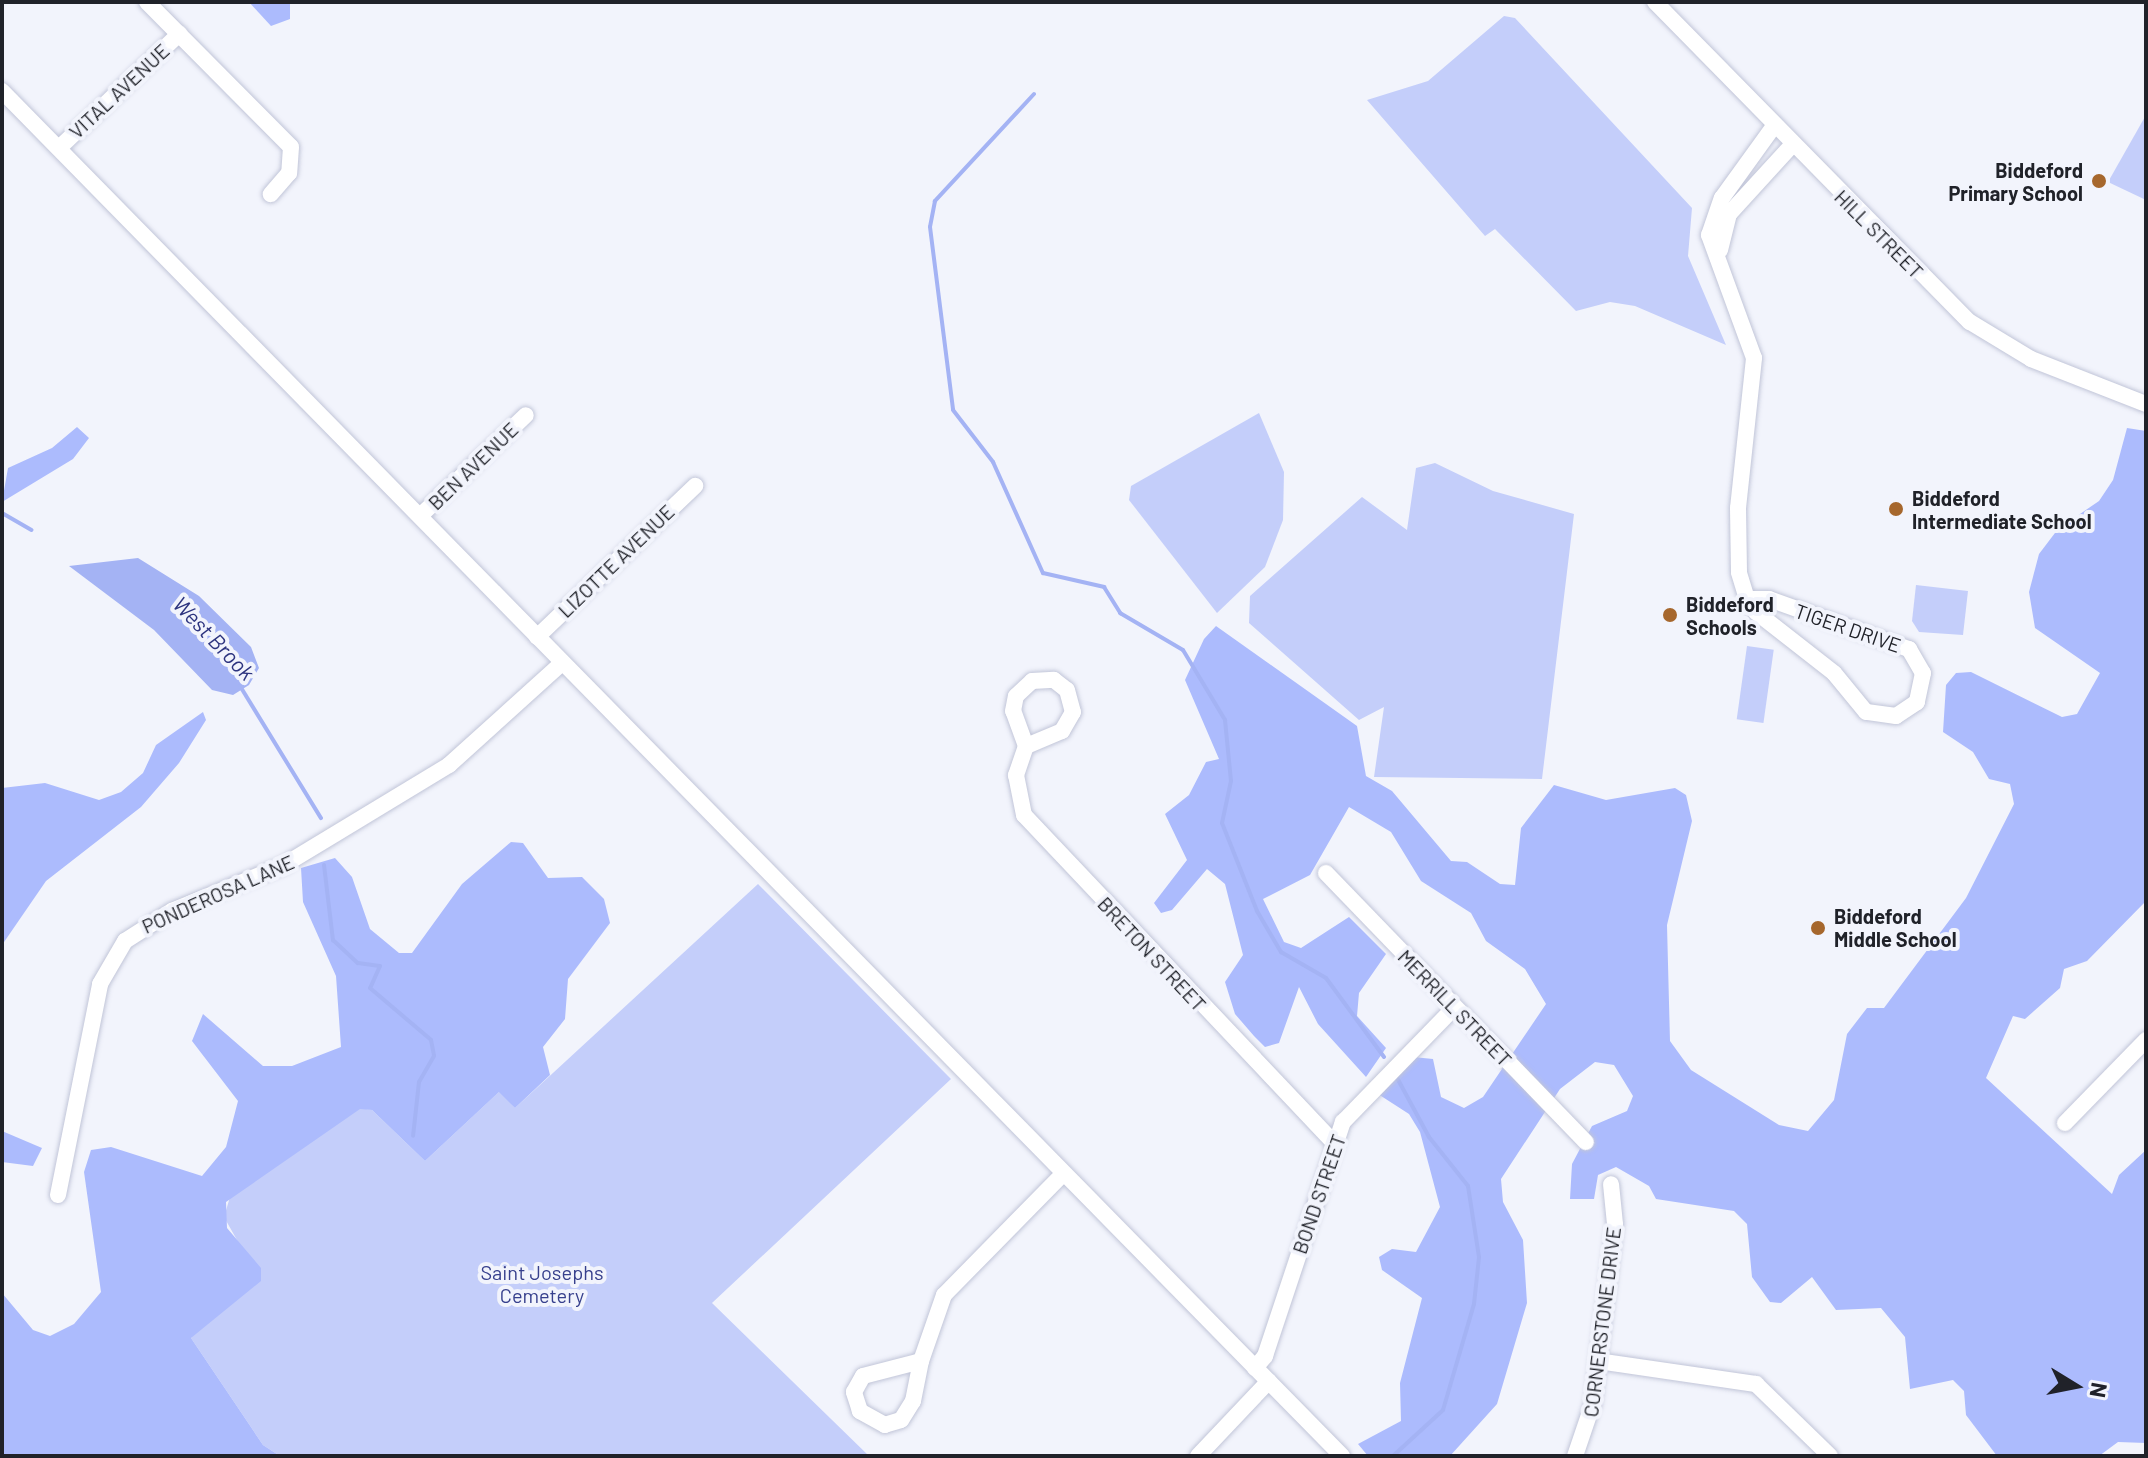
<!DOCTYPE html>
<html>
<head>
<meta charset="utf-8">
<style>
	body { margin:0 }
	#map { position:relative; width:2148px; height:1458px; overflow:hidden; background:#f2f4fc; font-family:Barlow,sans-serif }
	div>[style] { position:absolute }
	.green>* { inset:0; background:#c4cefa; transform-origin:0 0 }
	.forest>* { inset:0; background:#acbbfd }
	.water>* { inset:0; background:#a4b3f4 }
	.stream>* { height:4px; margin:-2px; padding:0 2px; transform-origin:2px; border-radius:2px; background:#a4b3f4 }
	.roads { filter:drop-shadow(0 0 2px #c1c5d8) drop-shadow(0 0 2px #c1c5d8) }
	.minor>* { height:16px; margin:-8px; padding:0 8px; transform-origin:8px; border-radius:8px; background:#fff }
	.dots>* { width:22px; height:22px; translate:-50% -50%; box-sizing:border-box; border:4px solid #f2f4fc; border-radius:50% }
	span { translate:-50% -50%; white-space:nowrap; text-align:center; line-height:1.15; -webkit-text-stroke:8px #f2f4fc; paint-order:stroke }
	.street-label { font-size:20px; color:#202229 }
	.poi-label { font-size:20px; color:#202229; font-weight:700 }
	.right { translate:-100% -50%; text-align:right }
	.left { translate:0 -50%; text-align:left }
	.park-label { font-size:20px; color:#37408d }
	.water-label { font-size:22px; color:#2d347f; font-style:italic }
	.frame { position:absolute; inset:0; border:4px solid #202229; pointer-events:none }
	.north { position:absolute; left:2036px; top:1346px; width:80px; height:80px; -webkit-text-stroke:6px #f2f4fc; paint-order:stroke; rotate:100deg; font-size:22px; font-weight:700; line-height:32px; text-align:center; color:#202229 }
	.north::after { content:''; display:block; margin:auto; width:28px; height:36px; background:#202229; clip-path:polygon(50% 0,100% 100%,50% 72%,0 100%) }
</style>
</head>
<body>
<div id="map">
	<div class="green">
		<i style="clip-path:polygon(1504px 16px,1515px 18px,1692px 208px,1688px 256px,1726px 345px,1635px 306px,1610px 302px,1576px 311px,1495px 229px,1485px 236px,1367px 100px,1428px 81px)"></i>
		<i style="clip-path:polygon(2146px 115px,2146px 200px,2108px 182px)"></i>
		<i style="clip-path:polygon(1259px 413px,1284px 472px,1283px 520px,1265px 567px,1217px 613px,1129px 500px,1131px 486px)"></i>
		<i style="clip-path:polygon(1435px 463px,1493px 491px,1574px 514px,1542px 779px,1374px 777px,1384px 707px,1359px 720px,1249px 623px,1250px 596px,1362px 497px,1407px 530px,1416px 468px)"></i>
		<i style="clip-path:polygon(1916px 585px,1968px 591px,1963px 635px,1919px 632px,1912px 621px)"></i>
		<i style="left:1747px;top:646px;width:27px;height:74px;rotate:8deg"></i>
		<i style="clip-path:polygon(758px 884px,951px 1079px,712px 1303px,869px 1456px,280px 1456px,263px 1445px,191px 1338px,246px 1256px,224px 1217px,230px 1197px,360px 1108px,372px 1110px,425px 1161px,500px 1091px,515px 1108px)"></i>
	</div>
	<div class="forest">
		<i style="clip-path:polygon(249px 2px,290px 2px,290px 19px,271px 26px)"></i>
		<i style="clip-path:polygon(77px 427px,89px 438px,73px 459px,2px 502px,8px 468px,52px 448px)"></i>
		<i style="clip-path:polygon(2127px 428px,2146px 431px,2146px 901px,2087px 961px,2064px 969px,2060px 988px,2025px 1019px,2013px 1016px,1986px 1078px,2112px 1194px,2119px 1175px,2146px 1150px,2146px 1443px,2118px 1442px,2099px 1456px,1997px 1456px,1966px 1415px,1964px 1391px,1953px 1380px,1910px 1389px,1905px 1337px,1881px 1308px,1836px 1310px,1812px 1277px,1781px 1303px,1770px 1302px,1752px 1277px,1747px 1224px,1734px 1211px,1656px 1199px,1649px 1186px,1616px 1167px,1598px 1175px,1594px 1199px,1570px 1199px,1572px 1164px,1592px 1126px,1627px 1111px,1633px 1096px,1614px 1065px,1595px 1062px,1560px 1089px,1501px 1179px,1503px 1202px,1523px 1240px,1527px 1303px,1497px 1404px,1450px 1456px,1368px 1456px,1358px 1444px,1401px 1421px,1400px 1383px,1422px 1298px,1382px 1270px,1379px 1257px,1392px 1249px,1416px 1252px,1440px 1207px,1420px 1132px,1409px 1114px,1378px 1094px,1413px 1057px,1433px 1059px,1441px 1097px,1464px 1108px,1483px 1097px,1546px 1004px,1525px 969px,1486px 941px,1471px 913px,1421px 881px,1391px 832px,1349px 807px,1310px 875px,1263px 899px,1284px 942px,1301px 948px,1349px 917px,1386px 954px,1359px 993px,1357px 1016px,1386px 1048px,1366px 1077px,1318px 1024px,1299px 987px,1279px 1043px,1265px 1047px,1254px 1036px,1235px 1014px,1225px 982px,1243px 955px,1225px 884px,1207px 869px,1172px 910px,1161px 913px,1154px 903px,1187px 860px,1165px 814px,1189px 795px,1206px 762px,1219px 759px,1185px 680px,1204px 639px,1216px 626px,1357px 726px,1366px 776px,1392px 791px,1451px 861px,1467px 862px,1500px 884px,1515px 885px,1521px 828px,1554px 785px,1606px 800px,1675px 788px,1686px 795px,1692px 821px,1667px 925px,1670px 1041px,1691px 1070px,1779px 1125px,1808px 1131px,1834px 1100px,1847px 1034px,1867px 1008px,1884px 1008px,1966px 898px,2014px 804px,2010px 784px,1989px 779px,1973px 752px,1943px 732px,1946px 685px,1956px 673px,1971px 672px,2062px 717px,2077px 714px,2100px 673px,2035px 628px,2029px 592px,2039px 554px,2058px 529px,2099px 501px,2113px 480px)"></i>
		<i style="clip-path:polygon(203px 712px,206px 720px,179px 763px,141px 807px,46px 881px,2px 945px,2px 788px,45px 783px,99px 800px,121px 792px,143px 773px,156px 745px)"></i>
		<i style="clip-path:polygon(511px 842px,523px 843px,548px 878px,582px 877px,604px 899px,610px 923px,568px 979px,565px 1019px,543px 1047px,550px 1075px,515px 1108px,499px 1092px,425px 1161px,372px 1110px,360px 1109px,226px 1202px,227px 1228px,261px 1268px,261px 1281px,191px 1338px,263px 1445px,280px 1456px,2px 1456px,2px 1293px,33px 1330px,50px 1336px,74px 1324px,101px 1292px,84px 1172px,91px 1150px,111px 1147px,202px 1176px,226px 1147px,238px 1101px,192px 1041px,203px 1014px,263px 1066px,292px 1066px,341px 1047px,336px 976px,303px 902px,301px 868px,335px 858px,352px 877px,370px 929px,399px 953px,412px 953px,462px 884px)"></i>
		<i style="clip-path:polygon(2px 1131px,42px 1148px,33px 1166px,2px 1162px)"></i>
	</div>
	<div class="water">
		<i style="clip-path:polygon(138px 558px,199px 596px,251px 647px,259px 668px,249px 685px,233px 695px,212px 690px,154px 630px,69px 566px)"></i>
	</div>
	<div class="stream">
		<i style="left:1034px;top:94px;width:146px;rotate:132.8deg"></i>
		<i style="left:935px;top:201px;width:26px;rotate:101deg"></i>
		<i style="left:930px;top:227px;width:184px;rotate:82.8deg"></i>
		<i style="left:953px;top:410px;width:66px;rotate:52.4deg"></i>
		<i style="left:993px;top:462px;width:122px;rotate:65.8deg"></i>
		<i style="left:1043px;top:573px;width:63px;rotate:12.9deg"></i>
		<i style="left:1104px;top:587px;width:31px;rotate:58deg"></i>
		<i style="left:1120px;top:613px;width:73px;rotate:30.4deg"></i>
		<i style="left:1183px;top:650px;width:82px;rotate:59deg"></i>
		<i style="left:1225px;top:720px;width:61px;rotate:84.4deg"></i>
		<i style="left:1231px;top:781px;width:43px;rotate:102.1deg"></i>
		<i style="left:1222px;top:823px;width:95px;rotate:68.3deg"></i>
		<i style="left:1257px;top:911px;width:48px;rotate:59.7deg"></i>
		<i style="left:1281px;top:952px;width:52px;rotate:30deg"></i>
		<i style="left:1326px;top:978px;width:98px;rotate:53.7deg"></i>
		<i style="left:2px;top:513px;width:34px;rotate:30deg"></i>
		<i style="left:240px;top:686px;width:155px;rotate:58.5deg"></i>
		<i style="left:324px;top:865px;width:76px;rotate:83.2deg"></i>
		<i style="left:333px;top:940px;width:34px;rotate:43deg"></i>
		<i style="left:358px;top:963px;width:22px;rotate:8deg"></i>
		<i style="left:380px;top:966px;width:24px;rotate:114deg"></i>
		<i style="left:370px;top:988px;width:80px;rotate:40.4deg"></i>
		<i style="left:431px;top:1040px;width:16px;rotate:79deg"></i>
		<i style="left:434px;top:1056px;width:30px;rotate:120deg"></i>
		<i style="left:419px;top:1082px;width:54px;rotate:96.3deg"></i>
		<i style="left:1393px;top:1456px;width:68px;rotate:-42.6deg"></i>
		<i style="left:1443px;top:1410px;width:110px;rotate:-73.7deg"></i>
		<i style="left:1474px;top:1304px;width:47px;rotate:-83.9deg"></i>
		<i style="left:1479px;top:1257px;width:72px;rotate:-98.8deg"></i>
		<i style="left:1468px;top:1186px;width:63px;rotate:-128.5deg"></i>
		<i style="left:1429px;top:1137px;width:69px;rotate:-118.4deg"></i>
	</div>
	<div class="roads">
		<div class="minor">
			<i style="left:147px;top:2px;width:204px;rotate:45.2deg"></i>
			<i style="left:291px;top:147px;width:26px;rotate:94deg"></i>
			<i style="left:289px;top:173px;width:28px;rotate:131deg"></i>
			<i style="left:1655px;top:2px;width:449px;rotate:45.5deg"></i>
			<i style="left:1970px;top:322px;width:71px;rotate:31.2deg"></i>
			<i style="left:2031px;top:359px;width:123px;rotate:21.4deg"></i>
			<i style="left:2px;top:91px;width:1913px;rotate:45.53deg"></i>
			<i style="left:59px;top:148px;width:166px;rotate:-43.5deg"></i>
			<i style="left:1720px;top:250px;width:37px;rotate:-76deg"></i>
			<i style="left:1729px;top:214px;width:93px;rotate:-47.6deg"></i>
			<i style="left:420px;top:516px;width:146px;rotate:-43.6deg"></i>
			<i style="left:1747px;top:599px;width:22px"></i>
			<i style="left:1769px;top:599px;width:149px;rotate:19.7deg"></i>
			<i style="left:1909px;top:649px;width:28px;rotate:60deg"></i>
			<i style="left:1923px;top:673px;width:30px;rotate:102deg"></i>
			<i style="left:1917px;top:702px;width:25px;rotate:146deg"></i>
			<i style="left:1896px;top:716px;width:30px;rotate:-172deg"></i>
			<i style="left:1866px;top:712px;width:50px;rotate:-129.4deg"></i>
			<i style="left:1834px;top:673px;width:99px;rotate:-142deg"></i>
			<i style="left:1756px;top:612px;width:16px;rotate:-125deg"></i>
			<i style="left:1747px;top:599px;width:28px;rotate:-107deg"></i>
			<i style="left:1739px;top:572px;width:64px;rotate:-90.9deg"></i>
			<i style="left:1738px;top:508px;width:151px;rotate:-83.9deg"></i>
			<i style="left:1754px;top:358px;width:131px;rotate:-110.1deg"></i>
			<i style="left:1709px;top:235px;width:39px;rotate:-71deg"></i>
			<i style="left:1722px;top:198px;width:89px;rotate:-54.2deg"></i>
			<i style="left:537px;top:637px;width:219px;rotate:-43.7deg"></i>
			<i style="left:1026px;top:746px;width:37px;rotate:-110deg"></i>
			<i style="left:1013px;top:711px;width:15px;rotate:-79deg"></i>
			<i style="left:1016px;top:696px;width:22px;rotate:-43deg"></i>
			<i style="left:1032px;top:681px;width:22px;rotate:-3deg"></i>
			<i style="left:1054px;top:680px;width:16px;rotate:38deg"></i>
			<i style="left:1067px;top:690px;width:23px;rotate:75deg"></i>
			<i style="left:1073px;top:712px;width:22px;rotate:120deg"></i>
			<i style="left:1062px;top:731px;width:39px;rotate:157deg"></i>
			<i style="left:1026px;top:746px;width:31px;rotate:109deg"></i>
			<i style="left:1016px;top:775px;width:41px;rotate:78.7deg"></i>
			<i style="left:1024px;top:815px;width:450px;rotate:46.6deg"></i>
			<i style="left:1326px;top:873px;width:374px;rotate:46deg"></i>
			<i style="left:2065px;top:1123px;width:116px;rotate:-45.7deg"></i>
			<i style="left:58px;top:1195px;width:215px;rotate:-78.7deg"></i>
			<i style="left:100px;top:984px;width:50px;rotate:-59.8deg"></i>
			<i style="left:125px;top:941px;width:56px;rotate:-32.6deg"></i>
			<i style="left:172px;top:911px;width:121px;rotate:-22.3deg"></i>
			<i style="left:284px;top:865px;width:193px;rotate:-31.2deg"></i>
			<i style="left:449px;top:765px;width:152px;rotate:-42.1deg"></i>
			<i style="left:921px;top:1361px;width:70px;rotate:-70.8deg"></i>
			<i style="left:944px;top:1295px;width:170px;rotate:-45.5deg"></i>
			<i style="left:921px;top:1361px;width:41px;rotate:101.3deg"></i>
			<i style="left:913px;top:1401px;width:22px;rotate:122deg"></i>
			<i style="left:901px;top:1420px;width:17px;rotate:163deg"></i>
			<i style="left:885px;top:1425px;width:29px;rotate:-151deg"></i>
			<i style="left:860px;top:1411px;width:20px;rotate:-108deg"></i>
			<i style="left:854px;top:1392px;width:18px;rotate:-61deg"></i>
			<i style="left:863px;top:1376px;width:60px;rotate:-14.5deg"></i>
			<i style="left:1598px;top:1361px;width:160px;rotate:8.3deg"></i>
			<i style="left:1756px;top:1384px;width:103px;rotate:44.2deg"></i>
			<i style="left:1255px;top:1368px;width:16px;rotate:-50deg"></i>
			<i style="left:1265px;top:1356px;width:247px;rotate:-71.6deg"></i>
			<i style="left:1343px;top:1122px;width:159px;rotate:-45.8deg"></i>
			<i style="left:1198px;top:1456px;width:103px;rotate:-46.6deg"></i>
			<i style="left:1575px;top:1456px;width:56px;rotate:-71.2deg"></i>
			<i style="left:1593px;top:1403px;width:180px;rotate:-83deg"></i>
			<i style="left:1615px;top:1224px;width:40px;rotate:-95.7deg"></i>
		</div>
	</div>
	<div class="dots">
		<i style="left:2099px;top:181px;background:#a6672d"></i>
		<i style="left:1896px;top:509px;background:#a6672d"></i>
		<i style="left:1670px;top:615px;background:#a6672d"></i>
		<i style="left:1818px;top:928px;background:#a6672d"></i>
	</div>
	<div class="street-label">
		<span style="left:119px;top:91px;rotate:-43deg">VITAL AVENUE</span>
		<span style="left:1879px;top:234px;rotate:45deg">HILL STREET</span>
		<span style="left:473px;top:466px;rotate:-44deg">BEN AVENUE</span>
		<span style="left:616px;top:561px;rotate:-44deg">LIZOTTE AVENUE</span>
		<span style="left:1848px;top:628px;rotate:19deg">TIGER DRIVE</span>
		<span style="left:218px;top:894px;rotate:-24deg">PONDEROSA LANE</span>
		<span style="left:1152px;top:954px;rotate:47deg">BRETON STREET</span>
		<span style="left:1455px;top:1008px;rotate:46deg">MERRILL STREET</span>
		<span style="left:1319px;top:1194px;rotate:-71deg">BOND STREET</span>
		<span style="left:1602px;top:1322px;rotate:-83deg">CORNERSTONE DRIVE</span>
	</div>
	<div class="poi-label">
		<span class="right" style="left:2083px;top:182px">Biddeford<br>Primary School</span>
		<span class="left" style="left:1912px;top:510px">Biddeford<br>Intermediate School</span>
		<span class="left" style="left:1686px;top:616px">Biddeford<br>Schools</span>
		<span class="left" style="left:1834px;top:928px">Biddeford<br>Middle School</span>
	</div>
	<div class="park-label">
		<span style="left:542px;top:1284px">Saint Josephs<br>Cemetery</span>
	</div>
	<div class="water-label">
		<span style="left:214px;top:638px;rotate:46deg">West Brook</span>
	</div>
	<div class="frame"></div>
	<div class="north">N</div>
</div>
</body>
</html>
